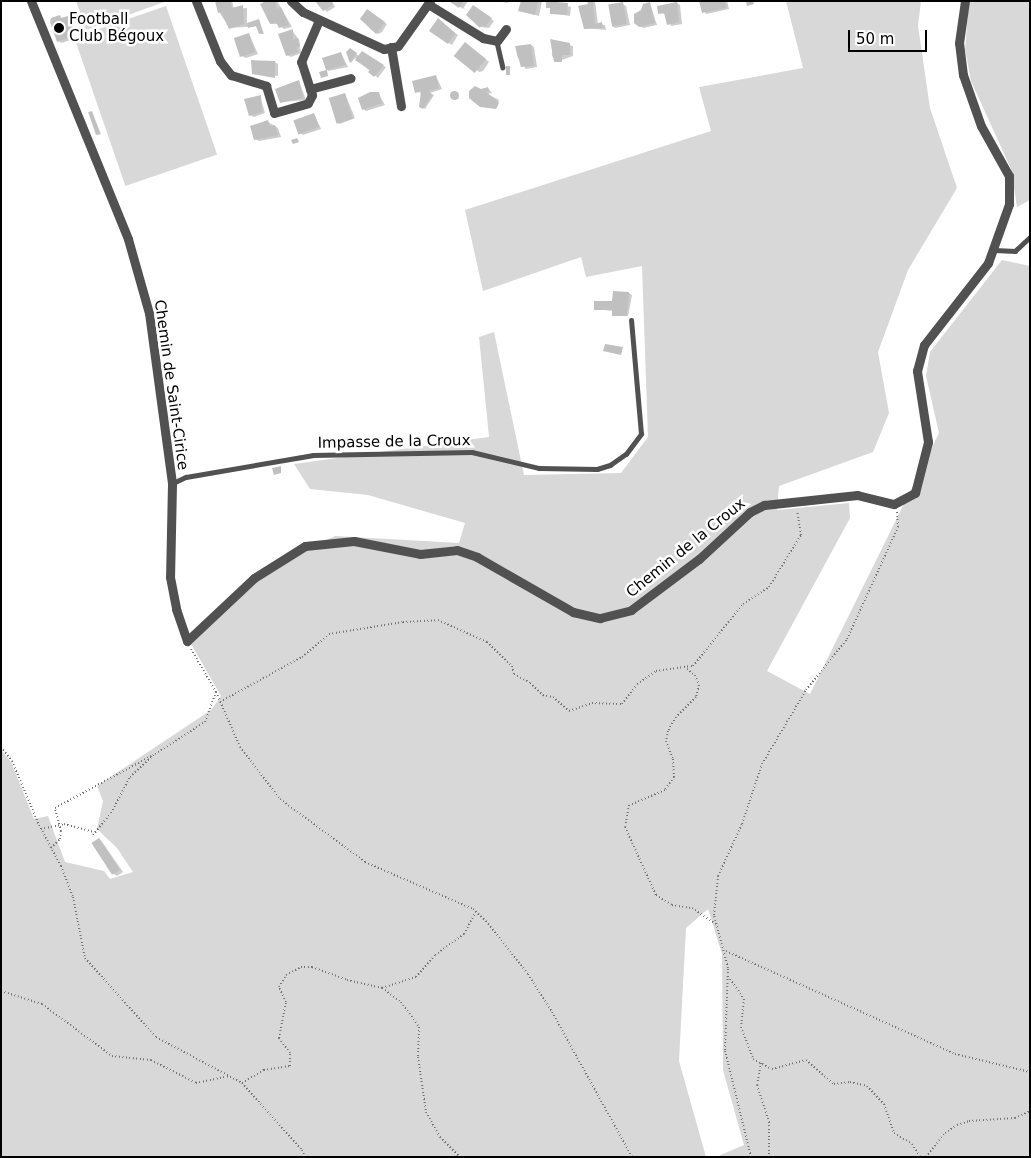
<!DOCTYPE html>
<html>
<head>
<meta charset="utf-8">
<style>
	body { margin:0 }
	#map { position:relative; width:1031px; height:1158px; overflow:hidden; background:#fff; font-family:"DejaVu Sans",sans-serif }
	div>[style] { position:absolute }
	.green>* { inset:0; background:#d8d8d8; transform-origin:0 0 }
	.shadow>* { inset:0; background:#0003 }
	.building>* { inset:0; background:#c0c0c0; transform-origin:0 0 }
	.round { border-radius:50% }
	.path>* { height:2px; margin-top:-1px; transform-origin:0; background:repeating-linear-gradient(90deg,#737373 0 1px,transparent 0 3.5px) }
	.lane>* { height:4.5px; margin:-2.25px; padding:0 2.25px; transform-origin:2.25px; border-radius:2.25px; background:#515151 }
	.street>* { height:9px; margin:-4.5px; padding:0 4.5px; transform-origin:4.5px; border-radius:4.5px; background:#515151 }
	.dots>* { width:14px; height:14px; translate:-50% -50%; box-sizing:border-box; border:2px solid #fff; border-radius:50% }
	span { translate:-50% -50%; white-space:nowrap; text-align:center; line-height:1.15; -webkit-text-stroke:5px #fff; paint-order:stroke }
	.poi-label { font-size:15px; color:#000 }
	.left { translate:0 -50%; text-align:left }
	.street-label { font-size:15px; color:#000 }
	.frame { position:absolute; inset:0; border:2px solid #000; pointer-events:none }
	.scale { position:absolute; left:848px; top:30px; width:79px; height:22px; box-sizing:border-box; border:2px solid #000; border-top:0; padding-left:6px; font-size:15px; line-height:18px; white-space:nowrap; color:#000; -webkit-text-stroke:4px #fff; paint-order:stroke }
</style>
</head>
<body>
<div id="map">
	<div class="green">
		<i style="clip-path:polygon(76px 1px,167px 1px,86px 30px)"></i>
		<i style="clip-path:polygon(786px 1px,921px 1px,918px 26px,930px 108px,957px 188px,908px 270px,878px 352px,889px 413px,873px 452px,779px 486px,777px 510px,849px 503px,850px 518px,767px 671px,810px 694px,939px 433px,926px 376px,930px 352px,1002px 260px,1030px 266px,1030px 1157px,716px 1157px,744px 1145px,723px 1070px,722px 954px,708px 909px,686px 928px,679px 1061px,706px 1157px,1px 1157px,1px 750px,11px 762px,34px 819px,48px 816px,65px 862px,104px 871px,110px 879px,133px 872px,117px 848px,97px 829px,103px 801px,97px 786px,211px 710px,221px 696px,190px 642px,276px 565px,335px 536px,459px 543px,465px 523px,368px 495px,310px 489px,294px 464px,489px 437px,479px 337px,494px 332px,524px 475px,621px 473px,648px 437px,642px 266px,586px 277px,581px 257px,483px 291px,465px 210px,711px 131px,699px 87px,803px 68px)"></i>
		<i style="clip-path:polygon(969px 1px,1030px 1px,1030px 200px,1017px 207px,1011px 169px,971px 81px,965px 49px)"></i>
		<i style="left:166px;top:6px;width:157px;height:97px;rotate:71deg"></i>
	</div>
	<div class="shadow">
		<i style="clip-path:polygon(216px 1px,232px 1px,234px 9px,247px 8px,247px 24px,259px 20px,264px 34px,260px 34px,258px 26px,230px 28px,219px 12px)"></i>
		<i style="clip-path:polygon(269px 1px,277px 1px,292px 27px,284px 29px,278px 24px,271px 24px)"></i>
		<i style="clip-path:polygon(316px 1px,332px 1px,335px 7px,327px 12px)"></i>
		<i style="clip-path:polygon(452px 1px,468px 1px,463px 9px)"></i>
		<i style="clip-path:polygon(497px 1px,508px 1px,508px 3px)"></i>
		<i style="clip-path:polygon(522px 1px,542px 1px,539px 16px,520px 11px)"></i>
		<i style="clip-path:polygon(548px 1px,571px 7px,570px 16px,551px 13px)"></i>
		<i style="clip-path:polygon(589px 1px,595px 1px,598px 24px,605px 25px,606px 30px,585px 28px)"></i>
		<i style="clip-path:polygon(700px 1px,727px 1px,729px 9px,706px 14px)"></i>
		<i style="clip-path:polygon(677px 3px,680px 5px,682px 24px,671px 26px,666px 14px,660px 13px)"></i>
		<i style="clip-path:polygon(622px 4px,626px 6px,630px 25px,615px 28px,612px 26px)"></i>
		<i style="clip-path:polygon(650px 4px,657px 25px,643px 28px,635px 22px,642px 9px)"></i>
		<i style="clip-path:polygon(477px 8px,494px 21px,489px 28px,481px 27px)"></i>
		<i style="clip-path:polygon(370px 13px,387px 24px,382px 32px,378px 34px,369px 28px)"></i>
		<i style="clip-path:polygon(68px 17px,73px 23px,73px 29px,70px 30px,73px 39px,62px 43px,58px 41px)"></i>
		<i style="clip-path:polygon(441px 22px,458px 35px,452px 45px,449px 43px)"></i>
		<i style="clip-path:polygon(292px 30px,299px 40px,301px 53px,291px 57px,287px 55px)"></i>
		<i style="clip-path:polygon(249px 34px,258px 54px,246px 58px,242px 56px)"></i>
		<i style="clip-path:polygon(552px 41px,573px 46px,573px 56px,556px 62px,552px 56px)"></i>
		<i style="clip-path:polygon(531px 45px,534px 47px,537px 67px,526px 69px,517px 56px,516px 47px)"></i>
		<i style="clip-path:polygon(469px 46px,489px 62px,483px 71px,479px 72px,471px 65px)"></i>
		<i style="clip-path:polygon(350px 49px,359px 56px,386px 67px,378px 78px,355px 58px,351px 63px,348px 53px)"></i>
		<i style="clip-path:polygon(341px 53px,348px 67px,328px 71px,324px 58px)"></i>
		<i style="clip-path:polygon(275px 62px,278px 64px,278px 76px,253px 73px)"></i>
		<i style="clip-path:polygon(436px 76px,442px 89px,430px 93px,434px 95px,425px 109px,421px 106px,422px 93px,416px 92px)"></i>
		<i style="clip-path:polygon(299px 81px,306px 100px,281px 102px,277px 90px)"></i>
		<i style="clip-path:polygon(488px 88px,492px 93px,488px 94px,499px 100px,497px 108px,481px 91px)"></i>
		<i style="clip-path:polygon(451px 92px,457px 92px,459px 99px,453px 98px)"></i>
		<i style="clip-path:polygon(378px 93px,385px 105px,366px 111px,363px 109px)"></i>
		<i style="clip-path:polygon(345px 94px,355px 118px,340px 124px,338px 123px)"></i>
		<i style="clip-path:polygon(260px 96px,265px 113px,254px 117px,250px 115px)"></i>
		<i style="clip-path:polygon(92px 112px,101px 134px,98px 135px,97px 134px)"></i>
		<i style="clip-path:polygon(314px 114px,321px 129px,303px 135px,300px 133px,303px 117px)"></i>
		<i style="clip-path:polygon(268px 122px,278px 128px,281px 137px,259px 141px,255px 139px)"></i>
		<i style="clip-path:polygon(629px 293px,632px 295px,628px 316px,614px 316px,613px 311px,595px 309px)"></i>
		<i style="clip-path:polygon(100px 839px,123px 872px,117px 876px,114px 874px)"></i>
	</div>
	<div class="building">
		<i style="clip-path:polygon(215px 1px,230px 1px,232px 8px,243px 5px,244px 24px,229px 29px,221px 12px,218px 13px)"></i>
		<i style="clip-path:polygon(266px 1px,275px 1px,277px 9px,281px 7px,289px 25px,279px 28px,276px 22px,270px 24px,260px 4px)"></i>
		<i style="clip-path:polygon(315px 1px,331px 1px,333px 5px,323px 11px)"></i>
		<i style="clip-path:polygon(449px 1px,464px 1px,459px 8px)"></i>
		<i style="clip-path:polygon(521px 1px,538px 1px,535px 15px,518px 11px)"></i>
		<i style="clip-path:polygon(546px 1px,568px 3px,567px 15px,550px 14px,550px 8px,546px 8px)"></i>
		<i style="clip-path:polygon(587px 1px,593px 1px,595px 24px,602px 22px,603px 28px,584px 29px,578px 6px,588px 4px)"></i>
		<i style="clip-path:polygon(699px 1px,725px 1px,726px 8px,702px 13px)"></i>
		<i style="clip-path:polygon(746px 1px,753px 1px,754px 4px,747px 6px)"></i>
		<i style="left:623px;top:2px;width:22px;height:15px;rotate:80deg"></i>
		<i style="clip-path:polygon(650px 2px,655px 23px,639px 27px,634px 23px,634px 14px,641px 10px,643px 4px)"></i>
		<i style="clip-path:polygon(677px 2px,679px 22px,667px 25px,664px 13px,658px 14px,657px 6px)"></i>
		<i style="clip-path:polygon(473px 5px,492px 18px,485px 27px,482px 25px,480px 28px,466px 15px)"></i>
		<i style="clip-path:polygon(367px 9px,385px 22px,376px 34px,360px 19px)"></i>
		<i style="clip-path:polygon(60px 15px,61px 18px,68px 16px,73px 29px,68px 31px,70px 37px,57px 42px,50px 22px,51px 18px)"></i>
		<i style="clip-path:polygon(438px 18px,455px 33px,448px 44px,429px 31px)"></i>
		<i style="clip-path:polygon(259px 19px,263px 33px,259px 34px,256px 26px,248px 28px,247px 23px)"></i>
		<i style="clip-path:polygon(293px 29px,293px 40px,298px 38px,300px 46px,297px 47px,298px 52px,286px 56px,278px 34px)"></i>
		<i style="left:249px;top:33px;width:20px;height:16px;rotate:72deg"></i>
		<i style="clip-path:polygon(550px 39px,570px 43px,570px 55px,562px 55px,562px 62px,554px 62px)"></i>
		<i style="left:465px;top:42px;width:27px;height:18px;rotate:39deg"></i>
		<i style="clip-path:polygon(531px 44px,534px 66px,521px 67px,515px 46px)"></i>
		<i style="clip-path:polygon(350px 48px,357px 53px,350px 63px,346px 52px)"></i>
		<i style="clip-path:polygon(362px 51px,384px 65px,374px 77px,368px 72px,370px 70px,355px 60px)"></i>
		<i style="clip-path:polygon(341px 52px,345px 65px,327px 70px,328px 76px,321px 78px,319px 72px,326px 70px,322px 58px)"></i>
		<i style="clip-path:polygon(251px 60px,275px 61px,275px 78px,252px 74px)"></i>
		<i style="left:506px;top:66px;width:4px;height:9px"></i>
		<i style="clip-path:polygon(436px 75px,439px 88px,429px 91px,432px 95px,423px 109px,419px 107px,421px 91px,415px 93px,412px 81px)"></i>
		<i style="clip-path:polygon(299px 80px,303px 98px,280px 103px,275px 89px)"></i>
		<i style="clip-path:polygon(475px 86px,481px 89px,488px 87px,489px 91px,486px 92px,499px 103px,496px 109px,480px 107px,469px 98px,469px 91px)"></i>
		<i class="round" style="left:449.5px;top:90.5px;width:9px;height:9px"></i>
		<i style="clip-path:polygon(370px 92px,379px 92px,382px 103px,362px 110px,358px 98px)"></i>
		<i style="left:345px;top:93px;width:27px;height:17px;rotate:73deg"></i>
		<i style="clip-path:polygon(261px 95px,262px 112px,249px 116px,244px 99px)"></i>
		<i style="left:92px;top:111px;width:24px;height:4px;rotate:71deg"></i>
		<i style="left:314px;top:113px;width:15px;height:22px;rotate:70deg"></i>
		<i style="clip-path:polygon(268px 120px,270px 126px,275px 125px,278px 135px,254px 140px,250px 126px)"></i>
		<i style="clip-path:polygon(297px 138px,299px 142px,293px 144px,291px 140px)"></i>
		<i style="clip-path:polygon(613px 291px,629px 292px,627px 316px,612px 316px,612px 310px,594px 310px,594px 301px,612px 301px)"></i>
		<i style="clip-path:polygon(605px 344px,623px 347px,621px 355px,603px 351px)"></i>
		<i style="left:174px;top:410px;width:8px;height:7px;rotate:83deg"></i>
		<i style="clip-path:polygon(281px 466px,281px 473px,274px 475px,272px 468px)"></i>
		<i style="left:99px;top:838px;width:38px;height:9px;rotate:57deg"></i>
	</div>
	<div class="path">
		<i style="left:191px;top:649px;width:50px;rotate:59.8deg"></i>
		<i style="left:216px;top:692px;width:60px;rotate:66.4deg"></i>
		<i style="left:240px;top:747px;width:66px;rotate:52.4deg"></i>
		<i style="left:280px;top:799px;width:106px;rotate:36.5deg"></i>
		<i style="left:365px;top:862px;width:118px;rotate:23.5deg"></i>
		<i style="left:473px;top:909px;width:18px;rotate:43deg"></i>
		<i style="left:486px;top:921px;width:68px;rotate:51.6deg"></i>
		<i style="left:528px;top:974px;width:45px;rotate:57.7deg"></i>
		<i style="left:552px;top:1012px;width:166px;rotate:61.1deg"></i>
		<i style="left:684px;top:667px;width:14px;rotate:36deg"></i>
		<i style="left:695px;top:675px;width:11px;rotate:68deg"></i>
		<i style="left:699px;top:685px;width:12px;rotate:104deg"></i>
		<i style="left:696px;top:697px;width:28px;rotate:135deg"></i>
		<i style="left:676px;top:717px;width:16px;rotate:120deg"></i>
		<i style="left:668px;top:731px;width:10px;rotate:101deg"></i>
		<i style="left:666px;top:741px;width:19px;rotate:69deg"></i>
		<i style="left:673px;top:759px;width:18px;rotate:87deg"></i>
		<i style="left:674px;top:777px;width:16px;rotate:125deg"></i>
		<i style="left:665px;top:790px;width:39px;rotate:157deg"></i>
		<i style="left:629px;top:805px;width:22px;rotate:100deg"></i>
		<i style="left:625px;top:827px;width:75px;rotate:65.5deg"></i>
		<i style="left:656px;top:895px;width:19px;rotate:32deg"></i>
		<i style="left:672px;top:905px;width:20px;rotate:9deg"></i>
		<i style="left:692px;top:908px;width:29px;rotate:34deg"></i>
		<i style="left:220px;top:702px;width:94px;rotate:-28.8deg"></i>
		<i style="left:302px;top:657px;width:35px;rotate:-40deg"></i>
		<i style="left:329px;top:634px;width:75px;rotate:-9.2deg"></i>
		<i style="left:403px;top:622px;width:35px;rotate:-3deg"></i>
		<i style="left:438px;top:620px;width:54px;rotate:24.2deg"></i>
		<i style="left:487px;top:642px;width:35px;rotate:44deg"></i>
		<i style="left:512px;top:666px;width:8px;rotate:76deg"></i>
		<i style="left:514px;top:674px;width:18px;rotate:29deg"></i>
		<i style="left:530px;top:683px;width:18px;rotate:43deg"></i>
		<i style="left:543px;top:695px;width:10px;rotate:11deg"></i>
		<i style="left:553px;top:697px;width:21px;rotate:41deg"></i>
		<i style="left:569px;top:711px;width:24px;rotate:-19deg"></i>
		<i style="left:592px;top:703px;width:30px;rotate:2deg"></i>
		<i style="left:622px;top:704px;width:25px;rotate:-53deg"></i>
		<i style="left:637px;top:684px;width:23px;rotate:-34deg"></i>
		<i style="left:656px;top:671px;width:37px;rotate:-8deg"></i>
		<i style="left:693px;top:666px;width:80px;rotate:-51.1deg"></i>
		<i style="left:743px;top:604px;width:31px;rotate:-33deg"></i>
		<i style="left:769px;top:587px;width:61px;rotate:-58.4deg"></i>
		<i style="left:801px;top:535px;width:24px;rotate:-99deg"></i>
		<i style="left:1px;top:747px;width:18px;rotate:52deg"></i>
		<i style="left:12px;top:761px;width:69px;rotate:67.1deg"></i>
		<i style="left:39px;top:825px;width:47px;rotate:61.8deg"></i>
		<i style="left:61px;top:866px;width:33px;rotate:69deg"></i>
		<i style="left:73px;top:897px;width:62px;rotate:78.9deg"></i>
		<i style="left:85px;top:958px;width:106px;rotate:48.1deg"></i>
		<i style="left:156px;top:1037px;width:98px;rotate:28.1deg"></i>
		<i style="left:242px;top:1083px;width:90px;rotate:48.2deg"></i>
		<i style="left:302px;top:1150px;width:8px;rotate:67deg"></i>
		<i style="left:41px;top:829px;width:24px;rotate:-12deg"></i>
		<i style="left:64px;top:824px;width:31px;rotate:15deg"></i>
		<i style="left:93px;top:835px;width:28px;rotate:-51deg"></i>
		<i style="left:111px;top:813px;width:41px;rotate:-62.2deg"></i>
		<i style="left:130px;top:777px;width:34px;rotate:-43deg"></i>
		<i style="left:155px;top:754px;width:59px;rotate:-32.6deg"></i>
		<i style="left:205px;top:722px;width:32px;rotate:-70deg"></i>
		<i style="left:51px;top:848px;width:13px;rotate:-45deg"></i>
		<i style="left:60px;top:839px;width:8px;rotate:-83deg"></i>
		<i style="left:61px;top:831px;width:24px;rotate:-105deg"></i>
		<i style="left:55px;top:808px;width:111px;rotate:-28.4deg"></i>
		<i style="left:726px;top:951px;width:251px;rotate:24.2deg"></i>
		<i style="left:955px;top:1054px;width:77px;rotate:13.5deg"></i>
		<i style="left:728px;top:976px;width:28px;rotate:55deg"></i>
		<i style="left:744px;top:999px;width:28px;rotate:96deg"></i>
		<i style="left:741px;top:1027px;width:34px;rotate:69deg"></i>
		<i style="left:753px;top:1059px;width:21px;rotate:28deg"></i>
		<i style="left:772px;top:1069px;width:35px;rotate:-15deg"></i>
		<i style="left:806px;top:1060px;width:37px;rotate:41deg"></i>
		<i style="left:834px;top:1084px;width:16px;rotate:-7deg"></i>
		<i style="left:850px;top:1082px;width:17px;rotate:13deg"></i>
		<i style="left:867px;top:1086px;width:25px;rotate:47deg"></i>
		<i style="left:884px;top:1104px;width:31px;rotate:71deg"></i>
		<i style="left:894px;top:1133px;width:21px;rotate:31deg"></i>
		<i style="left:912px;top:1144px;width:15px;rotate:58deg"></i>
		<i style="left:382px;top:988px;width:36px;rotate:-18deg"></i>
		<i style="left:416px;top:977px;width:29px;rotate:-49deg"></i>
		<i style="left:435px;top:955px;width:36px;rotate:-36deg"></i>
		<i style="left:464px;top:934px;width:24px;rotate:-62deg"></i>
		<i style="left:1px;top:991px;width:43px;rotate:17.6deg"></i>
		<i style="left:42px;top:1004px;width:87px;rotate:36.6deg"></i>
		<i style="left:112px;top:1056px;width:39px;rotate:6deg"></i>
		<i style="left:151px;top:1060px;width:51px;rotate:27.1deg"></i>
		<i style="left:196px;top:1083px;width:34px;rotate:-12deg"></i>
		<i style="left:761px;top:1063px;width:22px;rotate:100deg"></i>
		<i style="left:757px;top:1085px;width:39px;rotate:72deg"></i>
		<i style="left:769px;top:1122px;width:35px;rotate:90deg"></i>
		<i style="left:242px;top:1083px;width:26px;rotate:-31deg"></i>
		<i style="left:264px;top:1070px;width:26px;rotate:-9deg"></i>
		<i style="left:290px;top:1066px;width:13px;rotate:-90deg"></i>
		<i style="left:290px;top:1053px;width:19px;rotate:-126deg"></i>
		<i style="left:279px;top:1038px;width:37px;rotate:-79deg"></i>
		<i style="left:286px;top:1002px;width:17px;rotate:-115deg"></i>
		<i style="left:279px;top:987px;width:14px;rotate:-60deg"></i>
		<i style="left:286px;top:975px;width:17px;rotate:-28deg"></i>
		<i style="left:301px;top:967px;width:11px"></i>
		<i style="left:312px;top:967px;width:37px;rotate:20deg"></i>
		<i style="left:347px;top:980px;width:36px;rotate:13deg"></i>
		<i style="left:382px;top:988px;width:24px;rotate:36deg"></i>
		<i style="left:401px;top:1002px;width:31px;rotate:54deg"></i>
		<i style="left:419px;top:1027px;width:30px;rotate:92deg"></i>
		<i style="left:418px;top:1057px;width:56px;rotate:81.7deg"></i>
		<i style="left:426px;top:1112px;width:29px;rotate:61deg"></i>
		<i style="left:440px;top:1137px;width:28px;rotate:45deg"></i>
		<i style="left:751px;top:1157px;width:110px;rotate:-103.7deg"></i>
		<i style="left:725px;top:1050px;width:82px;rotate:-87.9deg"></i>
		<i style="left:728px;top:968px;width:55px;rotate:-104.8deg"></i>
		<i style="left:714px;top:915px;width:39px;rotate:-84deg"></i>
		<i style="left:718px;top:876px;width:57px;rotate:-65.2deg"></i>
		<i style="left:742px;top:824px;width:63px;rotate:-71.6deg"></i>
		<i style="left:762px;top:764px;width:86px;rotate:-59.3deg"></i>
		<i style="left:806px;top:690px;width:65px;rotate:-51.2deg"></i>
		<i style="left:847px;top:639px;width:123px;rotate:-65.5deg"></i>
		<i style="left:898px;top:527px;width:15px;rotate:-94deg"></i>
		<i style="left:926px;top:1157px;width:31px;rotate:-52deg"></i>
		<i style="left:945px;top:1133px;width:14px;rotate:-34deg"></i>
		<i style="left:957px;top:1125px;width:13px;rotate:-18deg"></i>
		<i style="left:969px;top:1121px;width:46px;rotate:-3.7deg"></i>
		<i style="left:1015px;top:1118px;width:17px;rotate:-25deg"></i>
	</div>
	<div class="lane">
		<i style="left:497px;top:42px;width:26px;rotate:77deg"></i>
		<i style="left:995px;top:250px;width:20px;rotate:3deg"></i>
		<i style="left:1015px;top:251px;width:21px;rotate:-43deg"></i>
		<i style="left:173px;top:483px;width:14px;rotate:-25deg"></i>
		<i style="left:186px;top:477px;width:129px;rotate:-9.8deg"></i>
		<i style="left:313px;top:455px;width:159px;rotate:-1.1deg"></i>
		<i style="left:472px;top:452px;width:69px;rotate:13.4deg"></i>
		<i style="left:539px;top:468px;width:58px;rotate:1deg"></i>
		<i style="left:597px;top:469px;width:14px;rotate:-17deg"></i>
		<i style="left:610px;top:465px;width:19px;rotate:-35deg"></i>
		<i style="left:626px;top:454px;width:25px;rotate:-53deg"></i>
		<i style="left:641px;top:434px;width:114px;rotate:-95deg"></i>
	</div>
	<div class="street">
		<i style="left:31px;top:1px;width:257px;rotate:67.8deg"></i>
		<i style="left:128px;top:239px;width:77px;rotate:74.2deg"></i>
		<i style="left:149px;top:313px;width:173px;rotate:82.3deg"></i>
		<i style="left:172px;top:484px;width:93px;rotate:91.2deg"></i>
		<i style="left:170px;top:577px;width:33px;rotate:79deg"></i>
		<i style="left:176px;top:609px;width:34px;rotate:71deg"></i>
		<i style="left:187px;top:641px;width:92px;rotate:-43.2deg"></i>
		<i style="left:254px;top:578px;width:60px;rotate:-32.1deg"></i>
		<i style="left:305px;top:546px;width:49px;rotate:-5.8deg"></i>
		<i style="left:354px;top:541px;width:67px;rotate:11.1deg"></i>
		<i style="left:420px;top:554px;width:37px;rotate:-6deg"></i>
		<i style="left:457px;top:550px;width:21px;rotate:19deg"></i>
		<i style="left:477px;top:557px;width:111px;rotate:29.8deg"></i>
		<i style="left:573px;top:612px;width:28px;rotate:13deg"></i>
		<i style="left:600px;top:618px;width:32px;rotate:-14deg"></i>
		<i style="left:631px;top:610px;width:85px;rotate:-36.9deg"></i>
		<i style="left:699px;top:559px;width:69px;rotate:-42.7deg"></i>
		<i style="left:750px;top:512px;width:16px;rotate:-27deg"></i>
		<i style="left:764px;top:505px;width:94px;rotate:-6.1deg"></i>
		<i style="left:857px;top:495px;width:38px;rotate:14deg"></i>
		<i style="left:894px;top:504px;width:24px;rotate:-28deg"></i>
		<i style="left:915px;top:493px;width:53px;rotate:-75.7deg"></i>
		<i style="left:928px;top:442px;width:72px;rotate:-98.8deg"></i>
		<i style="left:917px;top:371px;width:27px;rotate:-75deg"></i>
		<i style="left:924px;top:345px;width:104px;rotate:-52deg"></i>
		<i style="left:988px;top:263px;width:63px;rotate:-70.4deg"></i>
		<i style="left:1009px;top:204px;width:28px;rotate:-90deg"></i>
		<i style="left:1009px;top:176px;width:57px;rotate:-119.2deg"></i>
		<i style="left:981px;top:126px;width:54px;rotate:-109.4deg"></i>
		<i style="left:963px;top:75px;width:32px;rotate:-97deg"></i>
		<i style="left:959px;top:43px;width:42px;rotate:-81.9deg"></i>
		<i style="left:196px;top:1px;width:65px;rotate:68.2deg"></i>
		<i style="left:220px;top:61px;width:18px;rotate:52deg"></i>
		<i style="left:231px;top:75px;width:37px;rotate:17deg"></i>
		<i style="left:266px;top:86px;width:28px;rotate:73deg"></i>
		<i style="left:274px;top:113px;width:35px;rotate:-16deg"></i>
		<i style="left:308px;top:103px;width:9px;rotate:-63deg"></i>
		<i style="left:312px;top:95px;width:35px;rotate:-108deg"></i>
		<i style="left:301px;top:62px;width:46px;rotate:-66.8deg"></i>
		<i style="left:291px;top:1px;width:16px;rotate:43deg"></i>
		<i style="left:303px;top:12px;width:89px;rotate:24.6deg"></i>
		<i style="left:384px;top:49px;width:14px;rotate:-12deg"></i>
		<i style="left:398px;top:46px;width:55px;rotate:-54.6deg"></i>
		<i style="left:428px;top:4px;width:65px;rotate:31.7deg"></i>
		<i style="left:483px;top:38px;width:14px;rotate:12deg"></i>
		<i style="left:497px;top:41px;width:15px;rotate:-53deg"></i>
		<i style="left:391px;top:47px;width:60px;rotate:80.4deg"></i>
		<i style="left:310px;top:89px;width:42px;rotate:-15deg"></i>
	</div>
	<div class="dots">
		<i style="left:59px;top:28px;background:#000"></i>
	</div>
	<div class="poi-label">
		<span class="left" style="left:69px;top:28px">Football<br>Club Bégoux</span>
	</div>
	<div class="street-label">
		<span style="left:171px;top:385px;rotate:82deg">Chemin de Saint-Cirice</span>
		<span style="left:394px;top:442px;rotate:-1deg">Impasse de la Croux</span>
		<span style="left:686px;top:548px;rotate:-39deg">Chemin de la Croux</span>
	</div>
	<div class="frame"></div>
	<div class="scale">50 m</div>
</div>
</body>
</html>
